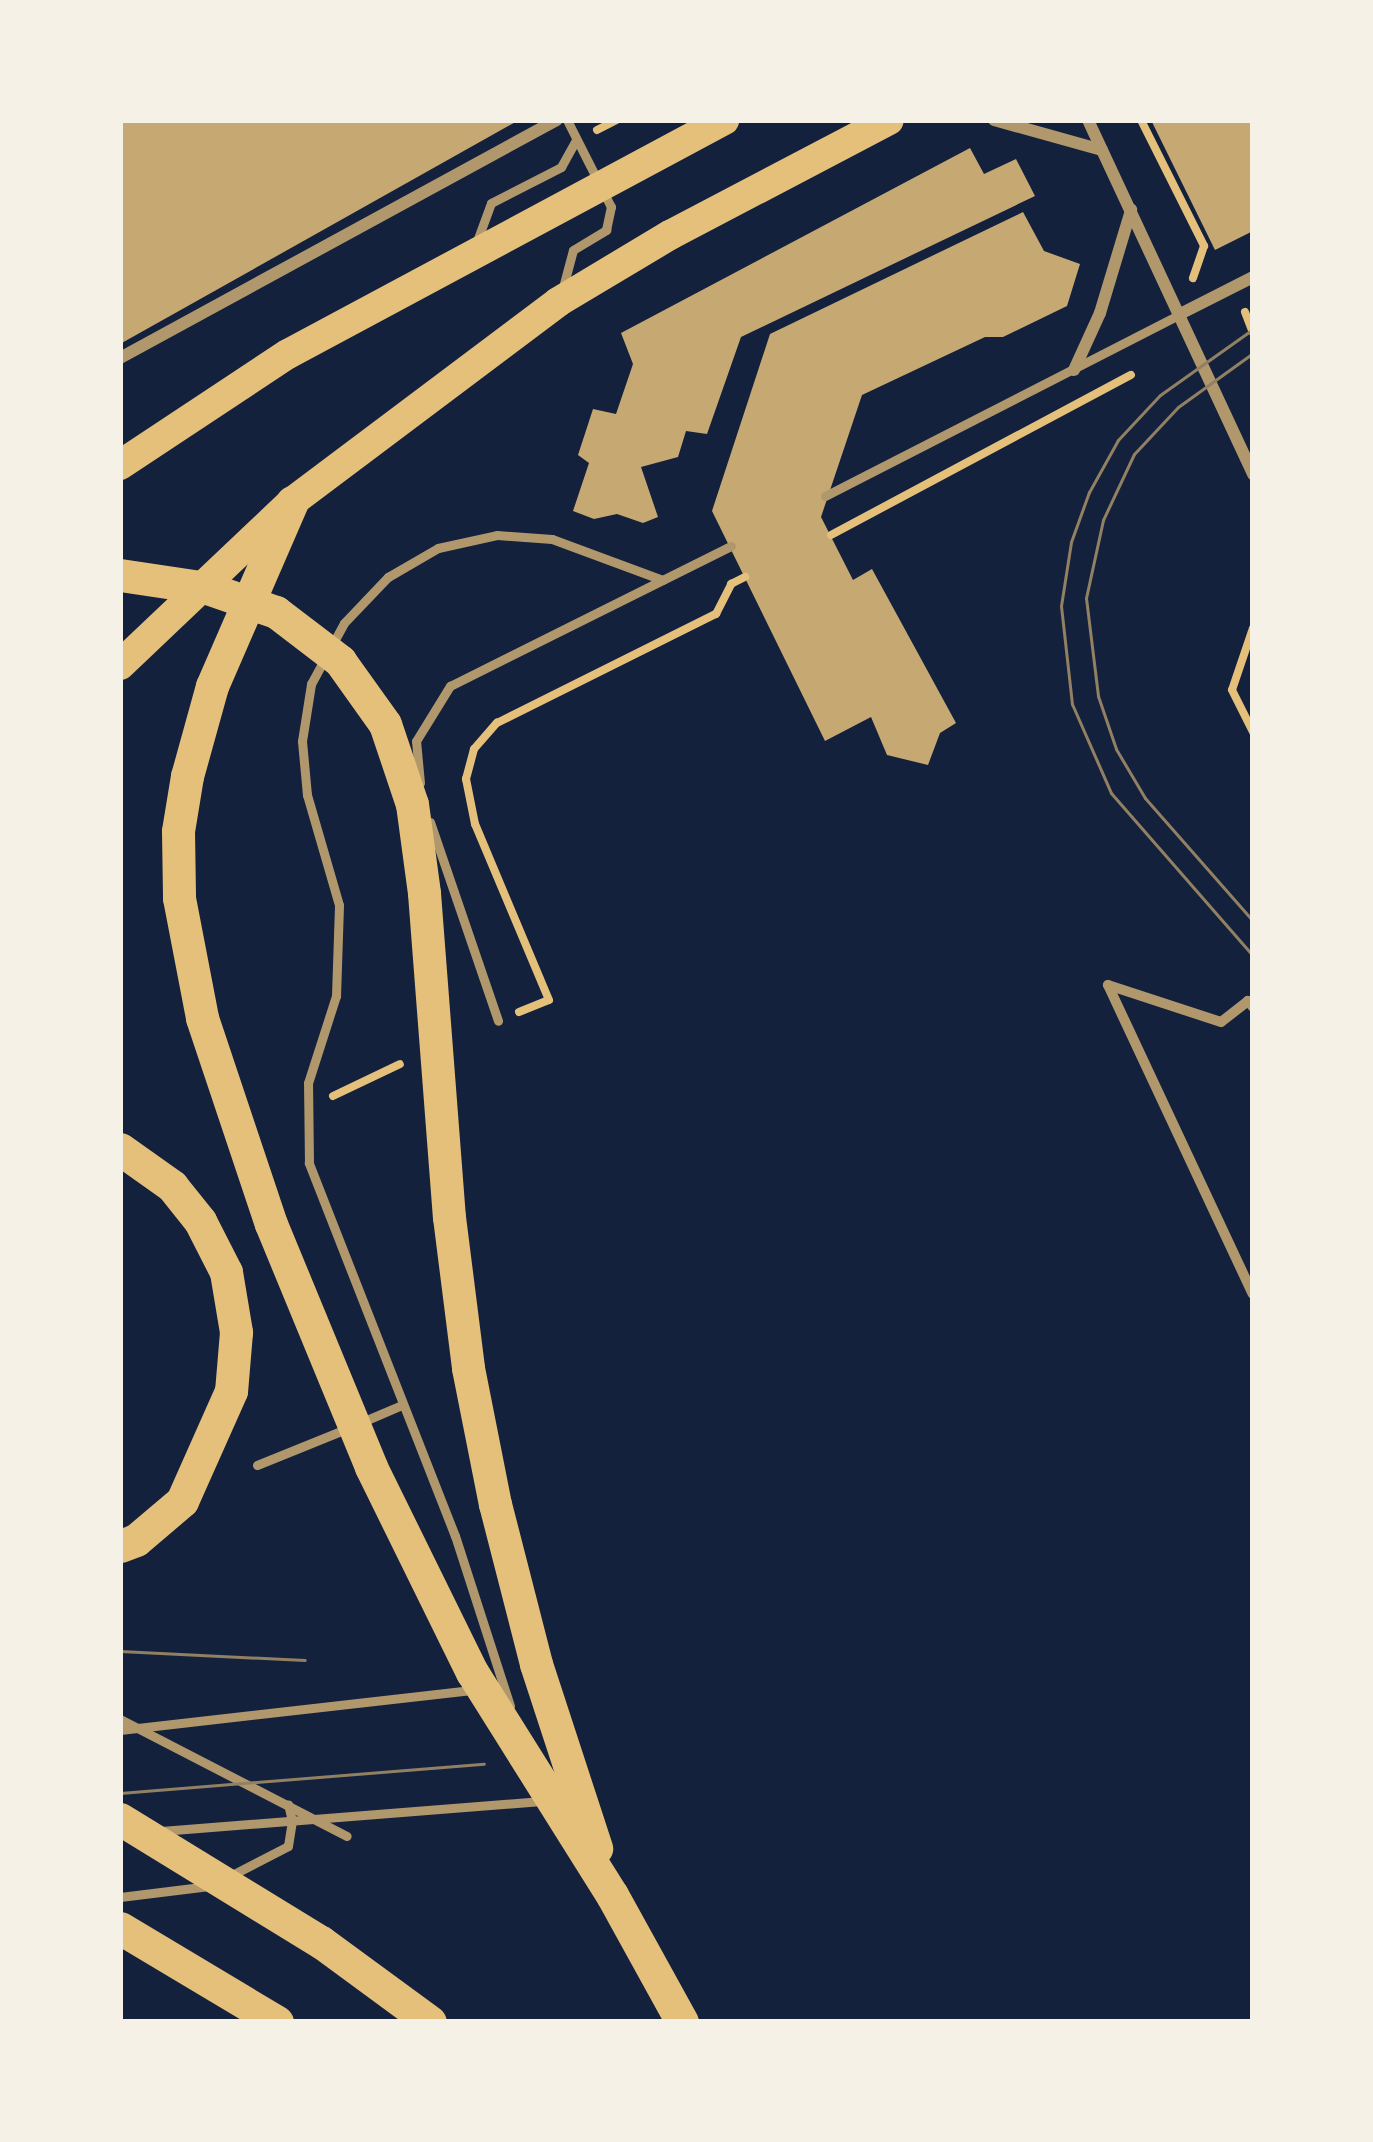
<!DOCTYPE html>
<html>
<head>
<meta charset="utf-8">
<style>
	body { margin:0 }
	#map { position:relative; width:1373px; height:2142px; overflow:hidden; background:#14213d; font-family:"Times New Roman",serif }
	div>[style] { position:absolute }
	.building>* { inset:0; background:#c6a872 }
	.path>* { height:8px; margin:-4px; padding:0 4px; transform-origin:4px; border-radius:4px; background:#e5c07b }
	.service>* { height:9px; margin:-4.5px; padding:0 4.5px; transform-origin:4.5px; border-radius:4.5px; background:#b1986c }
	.pedestrian>* { height:10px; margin:-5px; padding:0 5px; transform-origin:5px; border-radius:5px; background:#b1986c }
	.minor>* { height:12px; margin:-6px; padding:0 6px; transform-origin:6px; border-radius:6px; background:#b1986c }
	.primary>* { height:30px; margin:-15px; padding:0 15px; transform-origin:15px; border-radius:15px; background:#e5c07b }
	.trunk>* { height:33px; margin:-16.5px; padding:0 16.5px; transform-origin:16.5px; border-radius:16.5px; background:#e5c07b }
	.tram>* { height:3px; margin:-1.5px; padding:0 1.5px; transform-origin:1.5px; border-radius:1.5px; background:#918062 }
	span { translate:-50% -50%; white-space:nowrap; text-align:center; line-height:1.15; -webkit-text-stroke:12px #f6f1e7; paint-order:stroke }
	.frame { position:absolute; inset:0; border:123px solid #f6f1e7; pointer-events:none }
</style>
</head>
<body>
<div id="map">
	<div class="building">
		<i style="clip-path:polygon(120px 120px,519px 120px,120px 344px)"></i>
		<i style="clip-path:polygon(1151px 120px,1253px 120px,1253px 231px,1215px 250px)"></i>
		<i style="clip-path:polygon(970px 148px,984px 174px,1016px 159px,1035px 196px,741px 337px,707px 434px,686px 431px,678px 457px,641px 467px,658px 517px,643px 523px,617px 514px,594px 519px,573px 511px,589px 463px,578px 455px,593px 409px,616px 414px,633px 364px,621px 333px)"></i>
		<i style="clip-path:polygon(1023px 212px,1044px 251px,1080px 264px,1067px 306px,1003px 337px,985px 337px,862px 395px,821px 517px,853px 580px,872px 569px,956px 723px,940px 733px,928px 765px,887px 755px,871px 717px,825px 741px,712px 511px,770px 334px)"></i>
	</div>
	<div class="path">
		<i style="left:1141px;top:120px;width:141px;rotate:63.4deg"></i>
		<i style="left:1204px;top:246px;width:34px;rotate:109deg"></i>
		<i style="left:597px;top:130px;width:22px;rotate:-27deg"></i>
		<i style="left:1245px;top:312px;width:22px;rotate:69deg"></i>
		<i style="left:831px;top:535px;width:340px;rotate:-28.1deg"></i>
		<i style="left:1253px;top:628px;width:65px;rotate:108.7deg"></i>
		<i style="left:1232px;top:690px;width:47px;rotate:63.4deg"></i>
		<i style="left:519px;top:1012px;width:32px;rotate:-22deg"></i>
		<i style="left:549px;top:1000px;width:191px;rotate:-112.8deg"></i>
		<i style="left:475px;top:824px;width:46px;rotate:-101.3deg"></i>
		<i style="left:466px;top:779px;width:31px;rotate:-75deg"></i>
		<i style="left:474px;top:749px;width:35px;rotate:-49deg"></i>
		<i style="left:497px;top:723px;width:245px;rotate:-26.5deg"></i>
		<i style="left:716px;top:614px;width:34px;rotate:-63deg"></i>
		<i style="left:731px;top:584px;width:16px;rotate:-27deg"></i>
		<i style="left:333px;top:1096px;width:74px;rotate:-25.5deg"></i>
	</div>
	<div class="service">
		<i style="left:477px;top:241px;width:40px;rotate:-69.8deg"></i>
		<i style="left:491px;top:203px;width:79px;rotate:-27.2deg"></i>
		<i style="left:561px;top:167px;width:31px;rotate:-61deg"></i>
		<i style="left:562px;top:291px;width:42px;rotate:-75deg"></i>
		<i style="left:573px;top:250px;width:39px;rotate:-31deg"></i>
		<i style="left:606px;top:230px;width:24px;rotate:-78deg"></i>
		<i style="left:611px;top:207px;width:97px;rotate:-116.8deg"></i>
		<i style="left:825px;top:496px;width:401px;rotate:-27.1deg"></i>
		<i style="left:420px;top:783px;width:42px;rotate:-95.4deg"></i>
		<i style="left:416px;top:741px;width:65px;rotate:-58.3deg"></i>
		<i style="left:450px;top:686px;width:314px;rotate:-26.5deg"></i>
		<i style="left:430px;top:822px;width:210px;rotate:71.1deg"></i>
		<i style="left:362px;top:1422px;width:43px;rotate:-23deg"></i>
		<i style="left:257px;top:1465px;width:96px;rotate:-22deg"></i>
		<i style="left:510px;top:1706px;width:179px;rotate:-107.9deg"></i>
		<i style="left:455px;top:1536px;width:401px;rotate:-111.4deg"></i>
		<i style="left:309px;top:1163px;width:80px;rotate:-90.7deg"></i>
		<i style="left:308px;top:1083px;width:91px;rotate:-72.2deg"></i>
		<i style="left:336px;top:996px;width:91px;rotate:-88.1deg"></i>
		<i style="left:339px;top:905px;width:115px;rotate:-106.2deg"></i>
		<i style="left:307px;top:795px;width:54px;rotate:-95.3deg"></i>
		<i style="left:302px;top:741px;width:58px;rotate:-81deg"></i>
		<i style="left:311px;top:684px;width:69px;rotate:-61.6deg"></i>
		<i style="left:344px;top:623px;width:64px;rotate:-46.3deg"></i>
		<i style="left:388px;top:577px;width:58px;rotate:-30.1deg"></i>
		<i style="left:438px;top:548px;width:60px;rotate:-12.4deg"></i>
		<i style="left:497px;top:535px;width:55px;rotate:4.2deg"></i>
		<i style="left:552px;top:539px;width:118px;rotate:20.3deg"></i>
		<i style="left:120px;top:1719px;width:255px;rotate:27.3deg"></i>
		<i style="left:120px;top:1730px;width:354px;rotate:-6.5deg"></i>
		<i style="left:161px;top:1831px;width:382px;rotate:-4.5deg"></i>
		<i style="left:230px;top:1876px;width:65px;rotate:-27.3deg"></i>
		<i style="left:288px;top:1846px;width:25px;rotate:-81deg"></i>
		<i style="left:292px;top:1821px;width:17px;rotate:-103deg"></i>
		<i style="left:120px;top:1897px;width:90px;rotate:-7deg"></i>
	</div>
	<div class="pedestrian">
		<i style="left:1253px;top:1007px;width:8px;rotate:-130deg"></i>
		<i style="left:1248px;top:1001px;width:34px;rotate:142deg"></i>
		<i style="left:1221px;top:1022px;width:119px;rotate:-161.9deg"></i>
		<i style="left:1108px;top:985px;width:341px;rotate:64.9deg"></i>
	</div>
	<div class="minor">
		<i style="left:994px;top:120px;width:112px;rotate:15.5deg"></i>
		<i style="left:1088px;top:120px;width:391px;rotate:65deg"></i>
		<i style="left:1182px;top:313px;width:80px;rotate:-26.9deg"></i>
		<i style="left:120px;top:358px;width:498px;rotate:-28.6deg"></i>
		<i style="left:1074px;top:370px;width:63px;rotate:-65.5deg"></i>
		<i style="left:1100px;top:313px;width:108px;rotate:-73.2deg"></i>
	</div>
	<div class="primary">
		<i style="left:120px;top:465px;width:201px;rotate:-33.5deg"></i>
		<i style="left:288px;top:354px;width:495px;rotate:-28.2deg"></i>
		<i style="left:120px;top:665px;width:237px;rotate:-43.5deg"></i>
		<i style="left:292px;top:502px;width:333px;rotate:-36.9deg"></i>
		<i style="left:558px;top:302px;width:131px;rotate:-30.9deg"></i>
		<i style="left:670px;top:235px;width:247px;rotate:-27.7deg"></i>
	</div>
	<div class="trunk">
		<i style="left:292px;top:502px;width:201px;rotate:113.5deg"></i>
		<i style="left:212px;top:686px;width:93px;rotate:105.5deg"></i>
		<i style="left:187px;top:776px;width:56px;rotate:99.3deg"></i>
		<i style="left:178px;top:831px;width:67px;rotate:89.1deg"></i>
		<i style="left:179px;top:898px;width:122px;rotate:79.1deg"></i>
		<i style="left:202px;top:1018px;width:217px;rotate:71.5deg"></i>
		<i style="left:271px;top:1224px;width:263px;rotate:67.6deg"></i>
		<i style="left:371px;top:1467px;width:229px;rotate:63.8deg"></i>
		<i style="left:472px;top:1672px;width:263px;rotate:57.9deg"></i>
		<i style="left:612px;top:1895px;width:145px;rotate:61.1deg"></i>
		<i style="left:120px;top:575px;width:88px;rotate:8.5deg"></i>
		<i style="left:207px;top:588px;width:73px;rotate:19.2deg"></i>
		<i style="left:276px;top:612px;width:81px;rotate:37.4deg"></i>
		<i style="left:340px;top:661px;width:77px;rotate:54.5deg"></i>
		<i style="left:385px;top:724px;width:84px;rotate:71.4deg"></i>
		<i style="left:412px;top:804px;width:90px;rotate:82.3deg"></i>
		<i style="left:424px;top:893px;width:325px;rotate:85.6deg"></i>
		<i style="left:449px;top:1217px;width:152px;rotate:82.8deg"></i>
		<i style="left:468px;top:1368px;width:139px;rotate:78.8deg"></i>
		<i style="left:495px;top:1504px;width:165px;rotate:75.6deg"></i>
		<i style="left:536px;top:1664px;width:194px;rotate:71.9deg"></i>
		<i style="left:120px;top:1149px;width:64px;rotate:35.4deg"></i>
		<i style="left:172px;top:1186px;width:45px;rotate:51.3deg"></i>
		<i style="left:200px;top:1221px;width:57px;rotate:63deg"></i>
		<i style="left:226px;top:1272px;width:61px;rotate:80.5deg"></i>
		<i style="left:236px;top:1332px;width:59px;rotate:94.8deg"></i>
		<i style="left:231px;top:1391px;width:120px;rotate:114deg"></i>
		<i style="left:182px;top:1501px;width:60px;rotate:139.7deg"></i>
		<i style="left:136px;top:1540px;width:17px;rotate:159deg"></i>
		<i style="left:120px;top:1819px;width:236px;rotate:31.5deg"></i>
		<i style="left:321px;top:1942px;width:135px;rotate:36.3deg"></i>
		<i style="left:120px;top:1928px;width:183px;rotate:30.9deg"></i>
	</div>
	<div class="tram">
		<i style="left:1253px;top:329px;width:114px;rotate:144.6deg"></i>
		<i style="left:1160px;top:395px;width:62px;rotate:133deg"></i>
		<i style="left:1118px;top:440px;width:60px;rotate:119.1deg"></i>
		<i style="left:1089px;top:492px;width:53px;rotate:109.8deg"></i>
		<i style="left:1071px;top:542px;width:65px;rotate:98.9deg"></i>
		<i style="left:1061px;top:606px;width:99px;rotate:83.6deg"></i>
		<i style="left:1072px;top:704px;width:97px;rotate:66.3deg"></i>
		<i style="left:1111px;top:793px;width:216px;rotate:48.9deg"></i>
		<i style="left:1253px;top:353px;width:92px;rotate:144.2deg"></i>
		<i style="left:1178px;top:407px;width:64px;rotate:133.1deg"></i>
		<i style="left:1134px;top:454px;width:73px;rotate:115.2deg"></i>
		<i style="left:1103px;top:520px;width:80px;rotate:102.3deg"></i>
		<i style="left:1086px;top:598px;width:99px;rotate:83deg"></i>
		<i style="left:1098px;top:696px;width:56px;rotate:71.2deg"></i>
		<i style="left:1116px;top:749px;width:57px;rotate:59.4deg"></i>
		<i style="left:1145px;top:798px;width:164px;rotate:48.7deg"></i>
		<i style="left:120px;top:1651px;width:185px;rotate:2.8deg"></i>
		<i style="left:120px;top:1793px;width:365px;rotate:-4.6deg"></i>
	</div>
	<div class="frame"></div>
</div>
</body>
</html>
